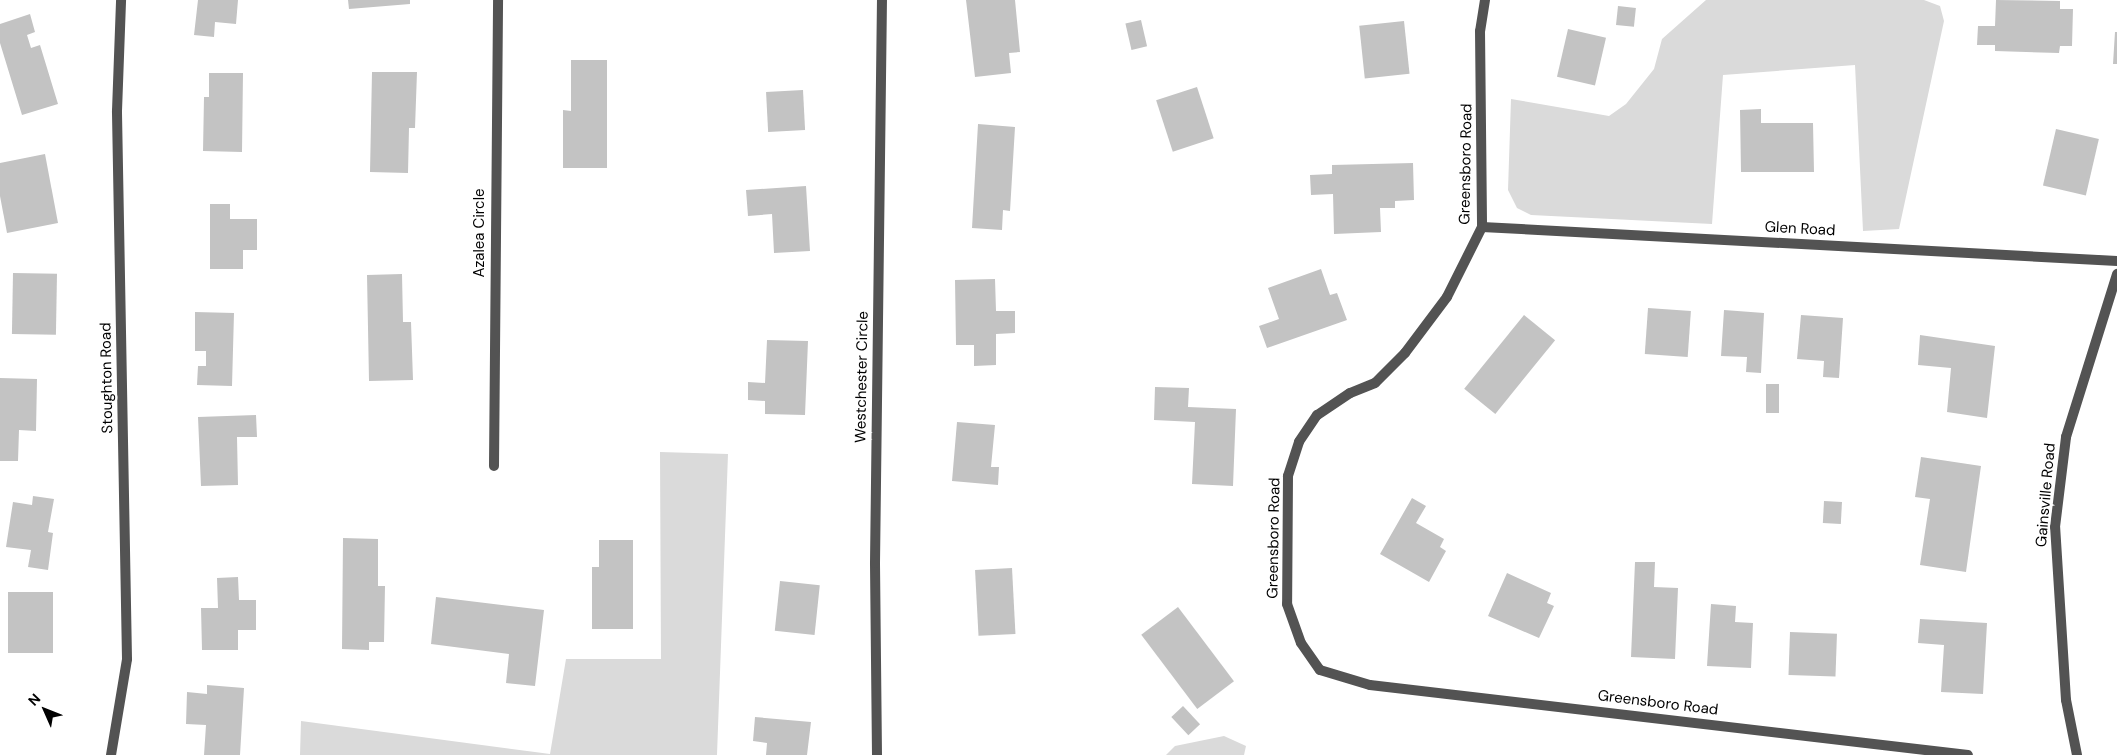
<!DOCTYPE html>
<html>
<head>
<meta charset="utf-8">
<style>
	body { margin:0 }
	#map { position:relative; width:2117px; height:755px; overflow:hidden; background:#fff; font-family:"DM Sans",sans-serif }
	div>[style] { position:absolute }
	.green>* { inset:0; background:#dadada }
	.building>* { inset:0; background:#c3c3c3; transform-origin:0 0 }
	.minor>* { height:10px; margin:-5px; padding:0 5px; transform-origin:5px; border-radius:5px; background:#535353 }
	span { translate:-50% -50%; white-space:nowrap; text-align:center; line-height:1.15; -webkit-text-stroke:4.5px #fff; paint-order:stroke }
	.street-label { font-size:15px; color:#000 }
	.north { position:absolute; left:20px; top:685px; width:50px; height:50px; -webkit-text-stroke:4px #fff; paint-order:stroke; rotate:314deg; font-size:14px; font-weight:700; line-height:20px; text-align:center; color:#000 }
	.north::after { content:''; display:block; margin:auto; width:18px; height:22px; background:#000; clip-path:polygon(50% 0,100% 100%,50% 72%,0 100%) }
</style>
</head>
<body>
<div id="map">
	<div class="green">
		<i style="clip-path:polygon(1706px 0,1924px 0,1940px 6px,1944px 21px,1899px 229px,1863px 231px,1855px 65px,1723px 75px,1712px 224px,1531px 215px,1517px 208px,1508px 190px,1511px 99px,1609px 116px,1626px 104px,1654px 69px,1662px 39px)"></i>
		<i style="clip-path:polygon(660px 452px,728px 454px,717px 755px,300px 755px,301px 721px,550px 754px,566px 659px,661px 659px)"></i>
		<i style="clip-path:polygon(1224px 736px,1246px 746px,1244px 755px,1166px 755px,1175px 746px)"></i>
	</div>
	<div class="building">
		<i style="clip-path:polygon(198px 0,238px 0,236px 24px,215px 22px,214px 37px,194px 35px)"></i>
		<i style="clip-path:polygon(348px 0,410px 0,410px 4px,349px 9px)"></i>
		<i style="clip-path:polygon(966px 0,1015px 0,1020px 52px,1009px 53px,1011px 73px,975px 77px)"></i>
		<i style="clip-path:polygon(1996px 0,2060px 1px,2060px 9px,2073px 9px,2072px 46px,2060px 46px,2059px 53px,1995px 51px,1995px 45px,1977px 45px,1978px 26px,1995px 26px)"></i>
		<i style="left:1618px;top:6px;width:18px;height:19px;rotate:6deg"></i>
		<i style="clip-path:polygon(30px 14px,35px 32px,27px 35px,31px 48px,40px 45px,58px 104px,22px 115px,0 43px,0 24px)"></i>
		<i style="left:1141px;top:20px;width:27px;height:16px;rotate:77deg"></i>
		<i style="left:1404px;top:21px;width:53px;height:45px;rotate:84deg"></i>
		<i style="left:1568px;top:29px;width:39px;height:49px;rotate:13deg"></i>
		<i style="clip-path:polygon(2115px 32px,2117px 32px,2117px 64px,2113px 64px)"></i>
		<i style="clip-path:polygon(571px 60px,607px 60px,607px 168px,563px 168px,563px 110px,571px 111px)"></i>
		<i style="clip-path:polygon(372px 72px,417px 72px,415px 128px,409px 128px,408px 173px,370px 172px)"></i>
		<i style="clip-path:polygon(209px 73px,243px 73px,242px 152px,203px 151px,204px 97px,209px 97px)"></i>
		<i style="left:1197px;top:87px;width:54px;height:43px;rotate:72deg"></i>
		<i style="left:803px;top:90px;width:40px;height:37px;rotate:87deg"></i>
		<i style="clip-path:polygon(1761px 109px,1761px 123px,1813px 123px,1814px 172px,1741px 172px,1740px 110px)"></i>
		<i style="clip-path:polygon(978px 124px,1015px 127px,1010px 211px,1003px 210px,1002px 230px,972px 228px)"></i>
		<i style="left:2056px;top:129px;width:44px;height:58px;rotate:13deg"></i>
		<i style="clip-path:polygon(45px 154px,58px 223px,7px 233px,0 196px,0 163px)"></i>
		<i style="clip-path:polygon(1413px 163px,1414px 200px,1395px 201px,1395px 208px,1380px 208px,1381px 232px,1334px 234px,1333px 194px,1311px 195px,1310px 175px,1332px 174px,1332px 165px)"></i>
		<i style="clip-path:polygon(806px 186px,810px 251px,774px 253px,772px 214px,748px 216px,746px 190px)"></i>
		<i style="clip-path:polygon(210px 204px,230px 204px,230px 219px,257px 219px,257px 250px,243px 250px,243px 269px,210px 269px)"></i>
		<i style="clip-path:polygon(1321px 269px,1330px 295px,1337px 293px,1347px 320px,1267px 348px,1259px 326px,1279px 319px,1268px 288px)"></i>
		<i style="left:13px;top:273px;width:44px;height:61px;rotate:1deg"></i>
		<i style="clip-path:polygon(402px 274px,403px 322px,411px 322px,413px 380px,369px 381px,367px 275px)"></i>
		<i style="clip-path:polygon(995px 279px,996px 311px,1015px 311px,1015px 333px,996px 334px,996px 365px,974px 366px,974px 345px,956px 345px,955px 280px)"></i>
		<i style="left:1648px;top:308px;width:43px;height:46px;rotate:4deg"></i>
		<i style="clip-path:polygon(1724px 310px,1764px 313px,1761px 373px,1746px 372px,1747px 357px,1721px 356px)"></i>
		<i style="clip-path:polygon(195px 312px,234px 313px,232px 386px,197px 385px,198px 366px,206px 366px,206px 351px,195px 351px)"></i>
		<i style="left:1524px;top:315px;width:40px;height:95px;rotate:39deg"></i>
		<i style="clip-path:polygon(1801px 315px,1843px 318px,1839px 378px,1823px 377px,1824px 361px,1797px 359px)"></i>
		<i style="clip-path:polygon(1920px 335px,1995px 346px,1987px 418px,1947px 412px,1951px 368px,1918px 365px)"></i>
		<i style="clip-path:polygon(767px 340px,808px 341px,805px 415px,765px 414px,765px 401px,748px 400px,748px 382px,765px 383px)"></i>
		<i style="clip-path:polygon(0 378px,37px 379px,36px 431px,19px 430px,18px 461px,0 461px)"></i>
		<i style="left:1766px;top:384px;width:13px;height:29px"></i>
		<i style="clip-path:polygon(1155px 387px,1189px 388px,1188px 407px,1236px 409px,1233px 486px,1192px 484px,1195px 422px,1154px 420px)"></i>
		<i style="clip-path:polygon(256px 415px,257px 437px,237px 437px,238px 485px,201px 486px,198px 417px)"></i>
		<i style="clip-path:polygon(957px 422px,995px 425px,991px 467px,999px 467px,998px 485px,952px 481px)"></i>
		<i style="clip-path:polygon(1921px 457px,1981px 466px,1966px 572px,1920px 565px,1930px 499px,1915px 497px)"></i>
		<i style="clip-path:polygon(33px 496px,54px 499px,48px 532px,53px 533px,48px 570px,28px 567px,31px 550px,6px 547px,13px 502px,32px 505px)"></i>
		<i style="clip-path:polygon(1412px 498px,1426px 506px,1416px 523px,1444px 539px,1440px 547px,1446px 551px,1429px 582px,1380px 554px)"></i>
		<i style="left:1824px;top:501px;width:18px;height:22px;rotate:3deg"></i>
		<i style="clip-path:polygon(343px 538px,378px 539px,378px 586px,385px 586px,384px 642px,369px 642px,369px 650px,342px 649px)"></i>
		<i style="clip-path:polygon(599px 540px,633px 540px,633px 629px,592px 629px,592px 567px,599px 567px)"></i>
		<i style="clip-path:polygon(1635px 562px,1655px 562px,1654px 587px,1678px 588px,1675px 659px,1631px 657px)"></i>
		<i style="left:1012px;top:568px;width:66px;height:37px;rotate:87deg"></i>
		<i style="clip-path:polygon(1507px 573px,1551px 593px,1547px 603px,1554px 606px,1539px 638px,1488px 616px)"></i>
		<i style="clip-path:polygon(238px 577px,239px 600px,256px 600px,256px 630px,238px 630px,238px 650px,202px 650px,201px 608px,218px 608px,217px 578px)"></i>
		<i style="left:780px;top:581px;width:40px;height:50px;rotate:6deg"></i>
		<i style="left:8px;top:592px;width:45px;height:61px"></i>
		<i style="clip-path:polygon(436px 597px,544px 610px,535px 686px,506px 683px,509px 654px,431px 644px)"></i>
		<i style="clip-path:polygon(1711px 604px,1736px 606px,1735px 622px,1753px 623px,1751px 668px,1707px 666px)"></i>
		<i style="left:1178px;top:607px;width:93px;height:46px;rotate:53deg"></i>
		<i style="clip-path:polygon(1920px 619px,1987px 623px,1983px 694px,1941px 692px,1944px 645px,1918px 643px)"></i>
		<i style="left:1790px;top:632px;width:47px;height:43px;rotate:2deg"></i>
		<i style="clip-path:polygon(207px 685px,244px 688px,240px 755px,204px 755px,206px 725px,186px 724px,187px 692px,207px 694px)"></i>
		<i style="left:1183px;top:706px;width:25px;height:16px;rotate:47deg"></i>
		<i style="clip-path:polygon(755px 717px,811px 722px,807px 755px,766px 755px,767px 743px,753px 741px)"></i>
	</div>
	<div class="minor">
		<i style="left:1485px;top:0;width:31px;rotate:99deg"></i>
		<i style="left:1480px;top:31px;width:196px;rotate:89.4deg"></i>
		<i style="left:1482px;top:227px;width:78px;rotate:116.6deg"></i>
		<i style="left:1447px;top:297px;width:70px;rotate:126.9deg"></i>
		<i style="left:1405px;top:353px;width:42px;rotate:135deg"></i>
		<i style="left:1375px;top:383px;width:27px;rotate:158deg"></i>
		<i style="left:1350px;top:393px;width:40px;rotate:146deg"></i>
		<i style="left:1317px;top:415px;width:32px;rotate:124deg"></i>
		<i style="left:1299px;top:442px;width:36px;rotate:108deg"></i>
		<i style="left:1288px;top:476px;width:128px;rotate:90.4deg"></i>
		<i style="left:1287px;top:604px;width:41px;rotate:70.3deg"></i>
		<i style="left:1301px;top:643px;width:33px;rotate:55deg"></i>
		<i style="left:1320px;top:670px;width:52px;rotate:16.7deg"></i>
		<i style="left:1370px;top:685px;width:602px;rotate:6.68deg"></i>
		<i style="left:1482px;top:227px;width:636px;rotate:3.06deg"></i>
		<i style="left:494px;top:466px;width:466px;rotate:-89.5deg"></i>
		<i style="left:111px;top:755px;width:97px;rotate:-80.5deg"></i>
		<i style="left:127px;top:659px;width:548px;rotate:-91.05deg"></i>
		<i style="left:117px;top:111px;width:111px;rotate:-87.9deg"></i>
		<i style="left:877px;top:755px;width:192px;rotate:-90.6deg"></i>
		<i style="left:875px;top:563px;width:563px;rotate:-89.29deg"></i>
		<i style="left:2077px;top:755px;width:56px;rotate:-101.3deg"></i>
		<i style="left:2066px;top:700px;width:173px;rotate:-93.6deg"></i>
		<i style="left:2055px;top:527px;width:91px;rotate:-83deg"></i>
		<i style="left:2066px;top:437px;width:171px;rotate:-72.6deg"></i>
	</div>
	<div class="street-label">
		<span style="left:1466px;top:164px;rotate:-89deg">Greensboro Road</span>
		<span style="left:1800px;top:229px;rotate:3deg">Glen Road</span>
		<span style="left:480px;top:233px;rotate:-90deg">Azalea Circle</span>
		<span style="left:862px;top:377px;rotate:-89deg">Westchester Circle</span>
		<span style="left:107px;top:378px;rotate:-91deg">Stoughton Road</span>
		<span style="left:2046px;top:495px;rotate:-85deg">Gainsville Road</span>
		<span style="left:1274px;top:538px;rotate:-89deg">Greensboro Road</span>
		<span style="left:1658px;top:703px;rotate:7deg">Greensboro Road</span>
	</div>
	<div class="north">N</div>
</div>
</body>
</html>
